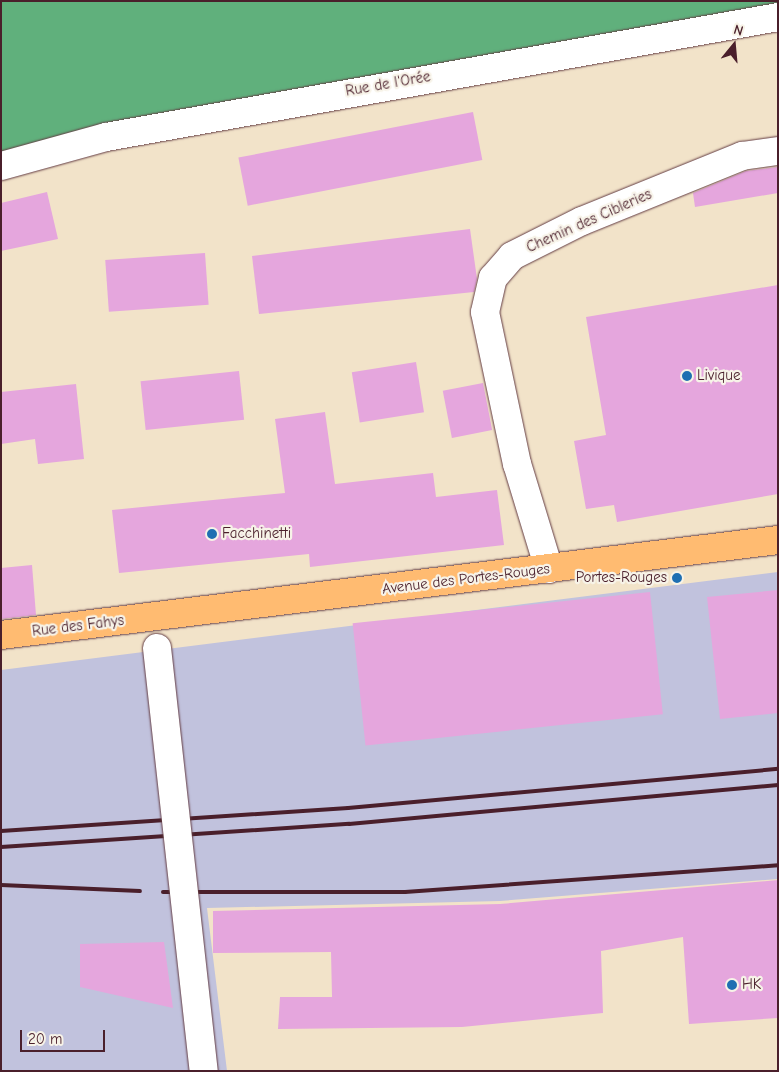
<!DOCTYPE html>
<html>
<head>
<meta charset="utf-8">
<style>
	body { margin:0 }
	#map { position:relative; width:779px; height:1072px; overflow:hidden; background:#f2e3c9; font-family:"Comic Neue",sans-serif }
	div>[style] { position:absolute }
	.industrial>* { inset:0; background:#c1c2dd }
	.forest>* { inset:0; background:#60b07c }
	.building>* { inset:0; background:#e5a6dd; transform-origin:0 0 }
	.roads { filter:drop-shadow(0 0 1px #633c43) drop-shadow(0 0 1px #633c43) }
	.minor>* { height:28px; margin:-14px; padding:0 14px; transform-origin:14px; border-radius:14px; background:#fff }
	.major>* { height:28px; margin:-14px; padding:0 14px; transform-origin:14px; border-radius:14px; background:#ffbb71 }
	.rail>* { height:4px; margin:-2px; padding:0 2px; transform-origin:2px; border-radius:2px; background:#4a1f2b }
	.bridges { filter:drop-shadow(0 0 1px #633c43) drop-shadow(0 0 1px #633c43) }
	.minor-bridge>* { height:28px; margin:-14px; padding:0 14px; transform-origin:14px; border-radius:14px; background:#fff }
	.dots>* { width:14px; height:14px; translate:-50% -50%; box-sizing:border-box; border:2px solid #f7f3e8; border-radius:50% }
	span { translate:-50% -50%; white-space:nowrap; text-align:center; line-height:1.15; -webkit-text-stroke:4.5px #f7f3e8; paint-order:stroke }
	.street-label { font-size:15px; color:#4a1f2b }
	.poi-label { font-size:15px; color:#4a1f2b }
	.left { translate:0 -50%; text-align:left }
	.right { translate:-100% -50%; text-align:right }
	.frame { position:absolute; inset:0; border:2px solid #4a1f2b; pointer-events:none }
	.north { position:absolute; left:709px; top:20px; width:50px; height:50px; -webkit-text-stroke:4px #f7f3e8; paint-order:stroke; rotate:17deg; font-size:14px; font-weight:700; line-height:20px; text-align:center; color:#4a1f2b }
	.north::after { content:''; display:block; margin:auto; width:18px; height:22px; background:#4a1f2b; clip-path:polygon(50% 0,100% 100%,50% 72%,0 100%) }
	.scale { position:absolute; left:20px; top:1030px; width:85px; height:22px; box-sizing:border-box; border:2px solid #4a1f2b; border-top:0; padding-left:6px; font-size:15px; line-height:18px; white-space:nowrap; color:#4a1f2b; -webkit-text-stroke:4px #f7f3e8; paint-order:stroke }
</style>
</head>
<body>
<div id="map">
	<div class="industrial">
		<i style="clip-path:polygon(778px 572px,778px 879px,500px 901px,207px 908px,227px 1071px,1px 1071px,1px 670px)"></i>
	</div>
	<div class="forest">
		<i style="clip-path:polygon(1px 1px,778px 1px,778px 17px,1px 166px)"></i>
	</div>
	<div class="building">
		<i style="left:473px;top:112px;width:49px;height:239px;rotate:79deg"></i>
		<i style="clip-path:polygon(778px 167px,778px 193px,695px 207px,693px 193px,746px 171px)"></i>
		<i style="clip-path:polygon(47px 192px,58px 239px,1px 251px,1px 203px)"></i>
		<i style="clip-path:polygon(470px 229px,477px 279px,474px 292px,259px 314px,252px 256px)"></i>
		<i style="left:205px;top:253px;width:52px;height:100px;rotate:86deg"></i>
		<i style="clip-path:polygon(778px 285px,778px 494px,617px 522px,614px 505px,586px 509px,574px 441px,606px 435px,586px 317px)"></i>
		<i style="left:416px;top:362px;width:51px;height:65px;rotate:81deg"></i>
		<i style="left:239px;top:371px;width:49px;height:99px;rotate:84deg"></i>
		<i style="left:483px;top:383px;width:48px;height:41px;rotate:79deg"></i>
		<i style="clip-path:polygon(76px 384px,84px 459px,38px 464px,35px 439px,1px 444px,1px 392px)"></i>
		<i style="clip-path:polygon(325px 412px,335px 484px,433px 473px,436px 497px,497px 490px,504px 545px,310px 567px,309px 554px,119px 573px,112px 510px,285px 493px,275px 419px)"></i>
		<i style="clip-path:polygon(32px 565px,36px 615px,1px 619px,1px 568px)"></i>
		<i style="clip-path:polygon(778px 590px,778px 713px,720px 719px,707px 597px)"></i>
		<i style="left:650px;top:592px;width:123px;height:299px;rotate:84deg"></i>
		<i style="clip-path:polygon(778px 880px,778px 1018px,689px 1024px,683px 937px,601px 951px,603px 1013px,462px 1027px,278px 1029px,280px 997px,332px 997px,331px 952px,213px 953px,213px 911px,500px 904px)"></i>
		<i style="clip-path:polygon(164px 942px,173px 1008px,80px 987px,80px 944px)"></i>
	</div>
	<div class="roads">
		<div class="minor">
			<i style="left:1px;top:166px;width:109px;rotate:-15.4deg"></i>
			<i style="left:106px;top:137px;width:683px;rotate:-10.12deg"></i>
			<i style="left:549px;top:569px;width:110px;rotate:-106.9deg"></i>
			<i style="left:517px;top:464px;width:155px;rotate:-101.9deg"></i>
			<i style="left:485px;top:312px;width:35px;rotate:-77deg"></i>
			<i style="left:493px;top:278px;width:29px;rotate:-49deg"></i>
			<i style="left:512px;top:256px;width:78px;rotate:-26.6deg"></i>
			<i style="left:582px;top:221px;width:173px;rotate:-22.1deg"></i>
			<i style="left:742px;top:156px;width:36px;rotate:-8deg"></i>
		</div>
		<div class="major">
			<i style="left:1px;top:635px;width:783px;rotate:-6.97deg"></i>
		</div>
	</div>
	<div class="rail">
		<i style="left:1px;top:831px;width:348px;rotate:-3.8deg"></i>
		<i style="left:348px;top:808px;width:432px;rotate:-5.2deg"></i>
		<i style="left:1px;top:847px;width:349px;rotate:-3.8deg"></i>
		<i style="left:349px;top:824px;width:431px;rotate:-5.2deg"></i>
		<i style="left:1px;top:885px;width:139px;rotate:2.5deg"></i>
		<i style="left:163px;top:892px;width:242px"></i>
		<i style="left:405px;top:892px;width:374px;rotate:-4.1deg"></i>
	</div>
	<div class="bridges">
		<div class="minor-bridge">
			<i style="left:157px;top:648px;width:426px;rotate:83.7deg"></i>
		</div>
	</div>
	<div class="dots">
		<i style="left:687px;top:376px;background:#1f6fb2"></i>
		<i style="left:212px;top:534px;background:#1f6fb2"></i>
		<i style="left:677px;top:578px;background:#1f6fb2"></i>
		<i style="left:732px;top:985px;background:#1f6fb2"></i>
	</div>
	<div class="street-label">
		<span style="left:388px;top:84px;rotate:-10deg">Rue de l'Orée</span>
		<span style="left:589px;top:221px;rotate:-24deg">Chemin des Cibleries</span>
		<span style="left:466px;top:579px;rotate:-7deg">Avenue des Portes-Rouges</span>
		<span style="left:78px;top:626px;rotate:-7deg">Rue des Fahys</span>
	</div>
	<div class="poi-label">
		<span class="left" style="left:697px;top:376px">Livique</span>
		<span class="left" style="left:222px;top:534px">Facchinetti</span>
		<span class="right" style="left:667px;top:578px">Portes-Rouges</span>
		<span class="left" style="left:742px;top:985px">HK</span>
	</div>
	<div class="frame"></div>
	<div class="north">N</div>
	<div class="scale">20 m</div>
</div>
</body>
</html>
